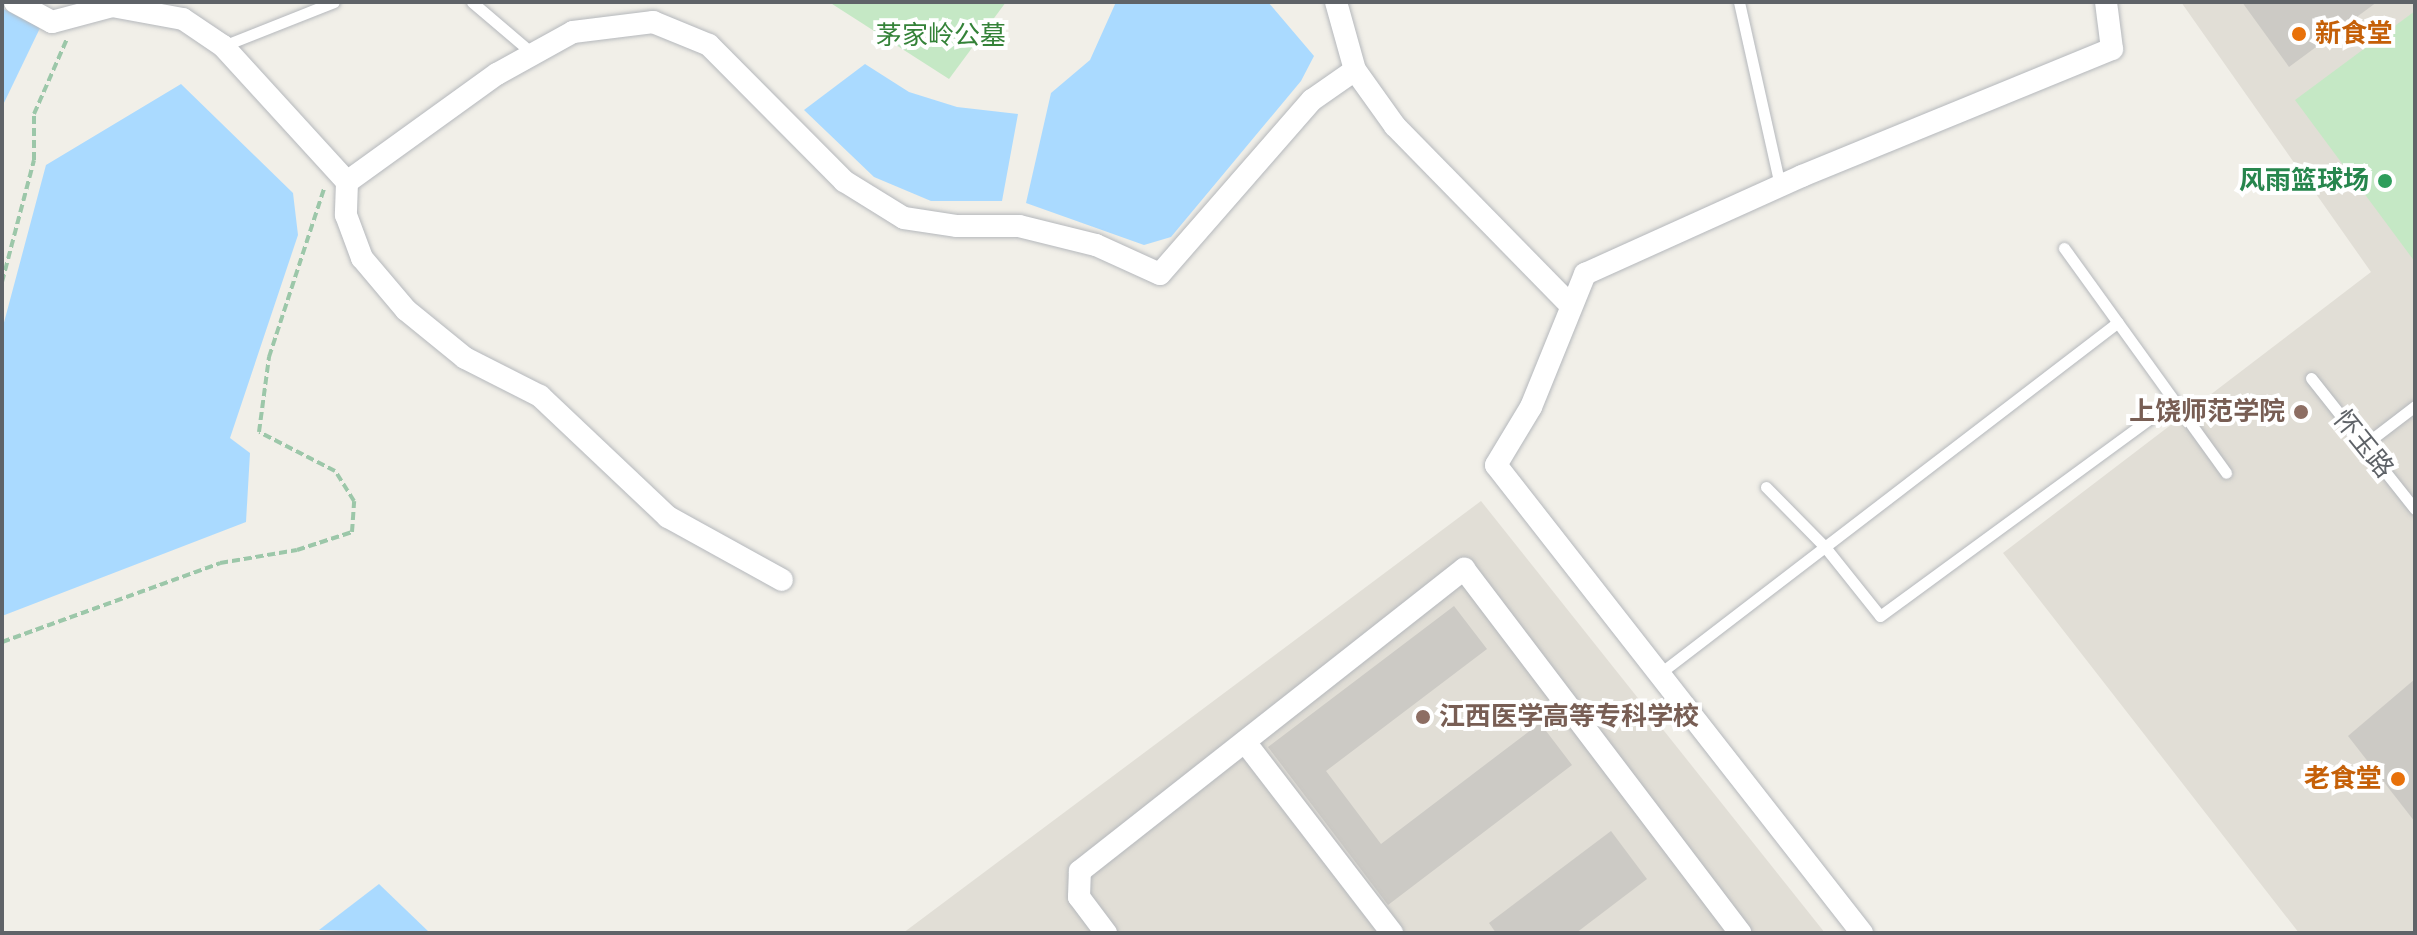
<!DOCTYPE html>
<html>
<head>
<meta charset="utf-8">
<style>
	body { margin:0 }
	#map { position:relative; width:2417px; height:935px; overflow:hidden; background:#f1efe8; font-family:"DejaVu Sans","Noto Sans SC",sans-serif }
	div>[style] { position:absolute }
	.education>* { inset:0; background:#e1ded6 }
	.green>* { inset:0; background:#c5e8c5 }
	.water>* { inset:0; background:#aadaff }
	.building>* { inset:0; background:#cccac5 }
	.path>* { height:4px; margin-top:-2px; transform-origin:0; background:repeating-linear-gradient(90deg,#9cc7a9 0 8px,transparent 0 12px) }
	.roads { filter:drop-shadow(0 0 2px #b5b8bc) drop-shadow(0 0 2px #b5b8bc) }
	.service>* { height:11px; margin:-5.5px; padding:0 5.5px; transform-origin:5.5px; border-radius:5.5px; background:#fff }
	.minor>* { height:22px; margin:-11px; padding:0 11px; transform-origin:11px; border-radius:11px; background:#fff }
	.dots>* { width:22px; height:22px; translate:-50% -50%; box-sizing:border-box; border:4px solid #fff; border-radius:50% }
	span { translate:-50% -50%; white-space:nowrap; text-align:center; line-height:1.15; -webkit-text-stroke:8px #fff; paint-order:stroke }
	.food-label { font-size:26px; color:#c56008; font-weight:700 }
	.left { translate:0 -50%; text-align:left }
	.right { translate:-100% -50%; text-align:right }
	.park-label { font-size:26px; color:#348238 }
	.leisure-label { font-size:26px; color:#27864d; font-weight:700 }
	.education-label { font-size:26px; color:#785e54; font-weight:700 }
	.street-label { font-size:26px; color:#5f6368 }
	.frame { position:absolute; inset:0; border:4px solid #5f6368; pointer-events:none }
</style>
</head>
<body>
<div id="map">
	<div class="education">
		<i style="clip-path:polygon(2181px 2px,2415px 2px,2415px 933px,2299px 933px,2003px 553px,2371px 272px)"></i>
		<i style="clip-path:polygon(1481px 501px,1825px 933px,903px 933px)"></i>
	</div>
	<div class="green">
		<i style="clip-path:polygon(829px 2px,1006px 2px,949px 79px)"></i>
		<i style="clip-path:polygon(2415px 11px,2415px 262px,2295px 100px)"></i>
	</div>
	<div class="water">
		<i style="clip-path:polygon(1116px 2px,1268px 2px,1314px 56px,1301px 81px,1171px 237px,1144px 245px,1026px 203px,1051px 93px,1090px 60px)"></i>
		<i style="clip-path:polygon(2px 8px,40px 28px,2px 107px)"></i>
		<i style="clip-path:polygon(865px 64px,909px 92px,957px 107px,1018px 114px,1002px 201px,931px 201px,874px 177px,804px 110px)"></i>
		<i style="clip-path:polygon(181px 84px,293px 193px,298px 235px,230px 438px,250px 453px,246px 522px,2px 616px,2px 330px,46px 165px)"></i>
		<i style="clip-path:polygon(379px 884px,430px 933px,319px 930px)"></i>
	</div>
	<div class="building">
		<i style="clip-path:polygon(2242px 2px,2377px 2px,2289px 67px)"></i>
		<i style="clip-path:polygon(1454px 606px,1487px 649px,1326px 771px,1381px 844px,1540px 723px,1572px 765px,1388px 905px,1268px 747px)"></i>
		<i style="clip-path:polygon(2415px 679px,2415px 822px,2348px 736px)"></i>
		<i style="clip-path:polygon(1611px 831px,1647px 879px,1576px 933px,1496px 933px,1489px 923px)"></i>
	</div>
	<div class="path">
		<i style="left:2px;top:282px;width:126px;rotate:-75.3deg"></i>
		<i style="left:34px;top:160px;width:46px;rotate:-90deg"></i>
		<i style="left:34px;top:114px;width:82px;rotate:-66.3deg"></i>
		<i style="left:2px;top:642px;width:232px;rotate:-19.9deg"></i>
		<i style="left:220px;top:563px;width:78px;rotate:-9.6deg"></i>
		<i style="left:297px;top:550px;width:58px;rotate:-18.1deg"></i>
		<i style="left:352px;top:532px;width:31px;rotate:-86deg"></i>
		<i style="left:354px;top:501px;width:36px;rotate:-122deg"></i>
		<i style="left:335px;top:471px;width:85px;rotate:-152.8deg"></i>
		<i style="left:259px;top:432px;width:76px;rotate:-82.4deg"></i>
		<i style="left:269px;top:357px;width:177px;rotate:-71.9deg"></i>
	</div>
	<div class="roads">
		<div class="service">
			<i style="left:472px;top:2px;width:80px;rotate:40.4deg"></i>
			<i style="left:1739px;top:2px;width:189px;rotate:77.4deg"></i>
			<i style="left:223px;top:46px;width:119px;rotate:-21.6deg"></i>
			<i style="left:2064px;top:248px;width:277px;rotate:54.2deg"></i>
			<i style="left:2311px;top:378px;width:167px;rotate:51.6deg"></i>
			<i style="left:2364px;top:445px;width:64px;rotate:-37.4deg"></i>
			<i style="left:1766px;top:487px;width:84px;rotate:45.5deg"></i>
			<i style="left:1825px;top:547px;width:88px;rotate:51.4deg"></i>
			<i style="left:1880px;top:616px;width:364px;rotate:-36.2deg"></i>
			<i style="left:1659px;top:674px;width:578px;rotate:-37.48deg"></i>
		</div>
		<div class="minor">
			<i style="left:15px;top:2px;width:42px;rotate:28.4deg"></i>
			<i style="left:52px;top:22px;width:62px;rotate:-14.9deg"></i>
			<i style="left:112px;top:6px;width:72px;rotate:10.4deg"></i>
			<i style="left:183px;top:19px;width:48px;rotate:34deg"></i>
			<i style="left:223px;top:46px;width:184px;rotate:47.6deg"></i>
			<i style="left:347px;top:182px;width:185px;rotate:-35.8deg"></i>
			<i style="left:497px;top:74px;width:87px;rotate:-28.9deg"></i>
			<i style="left:573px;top:32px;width:81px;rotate:-7.1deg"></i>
			<i style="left:653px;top:22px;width:61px;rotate:22.3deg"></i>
			<i style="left:709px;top:45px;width:192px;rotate:45.2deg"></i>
			<i style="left:844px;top:181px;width:70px;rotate:31.7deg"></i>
			<i style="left:904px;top:218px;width:54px;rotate:8.6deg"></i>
			<i style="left:957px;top:226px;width:62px"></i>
			<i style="left:1019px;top:226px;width:79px;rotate:13.9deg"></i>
			<i style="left:1096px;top:245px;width:70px;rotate:24.4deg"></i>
			<i style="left:1160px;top:274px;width:231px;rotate:-48.9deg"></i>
			<i style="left:1312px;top:100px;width:52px;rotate:-34.9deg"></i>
			<i style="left:1336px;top:2px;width:71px;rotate:74.4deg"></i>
			<i style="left:1355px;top:70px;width:69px;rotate:54.5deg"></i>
			<i style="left:1395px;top:126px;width:250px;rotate:45.6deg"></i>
			<i style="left:347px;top:182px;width:33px;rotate:92deg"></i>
			<i style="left:346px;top:215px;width:46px;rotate:69.6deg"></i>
			<i style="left:362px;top:258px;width:68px;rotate:49.8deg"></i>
			<i style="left:406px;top:310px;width:76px;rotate:39.1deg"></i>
			<i style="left:465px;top:358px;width:84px;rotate:26.9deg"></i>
			<i style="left:540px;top:396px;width:176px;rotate:43.4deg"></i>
			<i style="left:668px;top:517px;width:130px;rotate:28.9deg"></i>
			<i style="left:1245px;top:742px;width:241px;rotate:52.4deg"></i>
			<i style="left:1106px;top:933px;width:45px;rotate:-126.9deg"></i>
			<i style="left:1079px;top:897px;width:26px;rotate:-88deg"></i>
			<i style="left:1080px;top:871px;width:489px;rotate:-38.2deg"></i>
			<i style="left:1464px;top:569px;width:457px;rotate:52.8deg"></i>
			<i style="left:1862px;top:933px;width:594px;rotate:-128.03deg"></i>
			<i style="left:1496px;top:465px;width:68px;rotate:-58.9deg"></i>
			<i style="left:1531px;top:407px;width:144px;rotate:-67.9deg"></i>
			<i style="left:1585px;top:274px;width:238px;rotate:-24.3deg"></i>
			<i style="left:1802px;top:176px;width:335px;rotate:-22.3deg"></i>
			<i style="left:2112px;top:49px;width:47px;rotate:-97.3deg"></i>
		</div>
	</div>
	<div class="dots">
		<i style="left:2299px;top:34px;background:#e8710a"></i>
		<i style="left:2385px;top:181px;background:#2e9e5b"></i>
		<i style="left:2301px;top:412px;background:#8d6e63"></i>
		<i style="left:1423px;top:717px;background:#8d6e63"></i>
		<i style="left:2398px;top:779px;background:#e8710a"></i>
	</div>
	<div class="food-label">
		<span class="left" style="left:2315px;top:34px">新食堂</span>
		<span class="right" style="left:2382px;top:779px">老食堂</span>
	</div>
	<div class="park-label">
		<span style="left:941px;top:36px">茅家岭公墓</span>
	</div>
	<div class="leisure-label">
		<span class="right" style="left:2369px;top:181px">风雨篮球场</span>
	</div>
	<div class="education-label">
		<span class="right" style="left:2285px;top:412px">上饶师范学院</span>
		<span class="left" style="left:1439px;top:717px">江西医学高等专科学校</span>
	</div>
	<div class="street-label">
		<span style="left:2363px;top:444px;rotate:51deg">怀玉路</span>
	</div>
	<div class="frame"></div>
</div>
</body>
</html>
